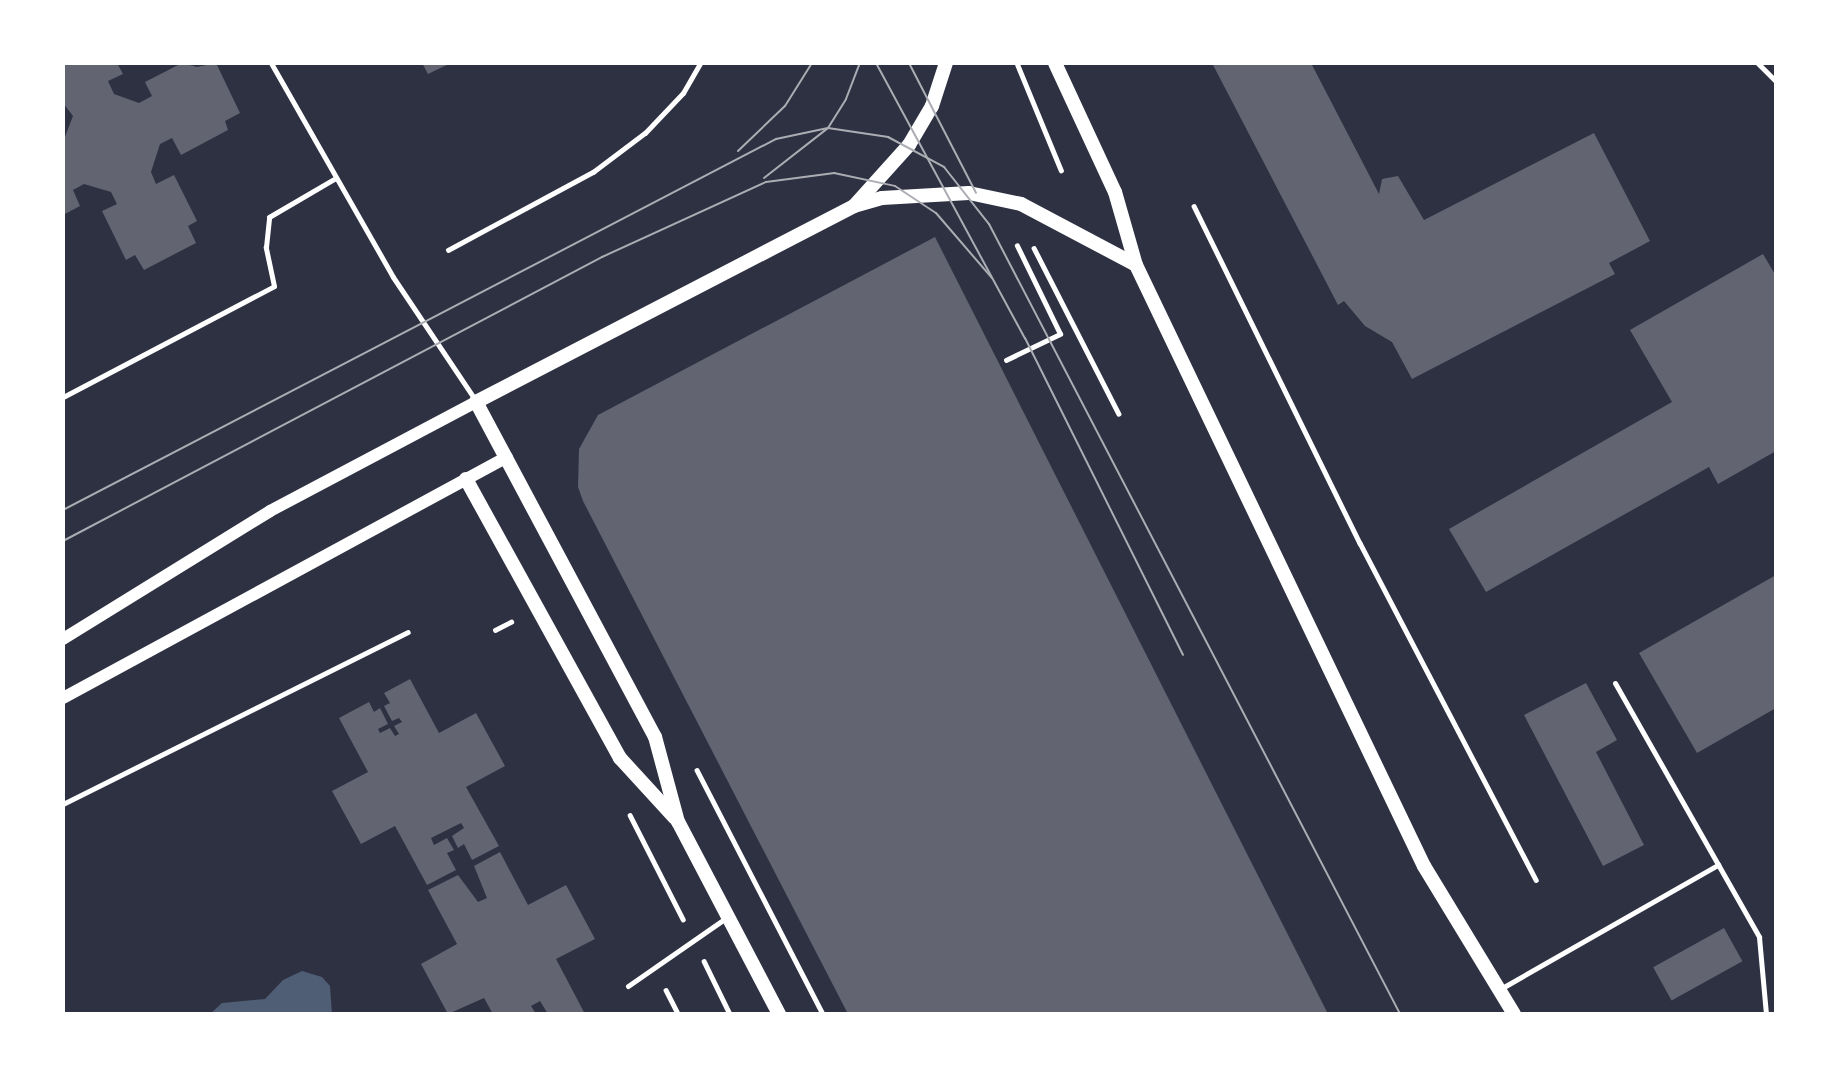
<!DOCTYPE html>
<html>
<head>
<meta charset="utf-8">
<style>
	body { margin:0 }
	#map { position:relative; width:1839px; height:1077px; overflow:hidden; background:#2d3142; font-family:Bitter,serif }
	div>[style] { position:absolute }
	.water>* { inset:0; background:#4f5d75 }
	.building>* { inset:0; background:#626471; transform-origin:0 0 }
	.path>* { height:4.5px; margin:-2.25px; padding:0 2.25px; transform-origin:2.25px; border-radius:2.25px; background:#fff }
	.service>* { height:5px; margin:-2.5px; padding:0 2.5px; transform-origin:2.5px; border-radius:2.5px; background:#fff }
	.tertiary>* { height:12px; margin:-6px; padding:0 6px; transform-origin:6px; border-radius:6px; background:#fff }
	.secondary>* { height:14px; margin:-7px; padding:0 7px; transform-origin:7px; border-radius:7px; background:#fff }
	.tram>* { height:2px; margin:-1px; padding:0 1px; transform-origin:1px; border-radius:1px; background:#abadb3 }
	span { translate:-50% -50%; white-space:nowrap; text-align:center; line-height:1.15; -webkit-text-stroke:7px #fff; paint-order:stroke }
	.frame { position:absolute; inset:0; border:65px solid #fff; pointer-events:none }
</style>
</head>
<body>
<div id="map">
	<div class="water">
		<i style="clip-path:polygon(302px 971px,322px 977px,330px 986px,332px 1014px,210px 1014px,222px 1003px,265px 999px,283px 980px)"></i>
	</div>
	<div class="building">
		<i style="clip-path:polygon(63px 63px,117px 63px,123px 74px,108px 81px,114px 94px,139px 103px,152px 96px,145px 82px,182px 63px,197px 67px,216px 63px,240px 113px,225px 121px,228px 130px,181px 155px,172px 138px,160px 144px,151px 172px,156px 184px,174px 175px,197px 221px,188px 226px,196px 243px,144px 270px,135px 255px,126px 260px,102px 211px,117px 204px,111px 192px,84px 184px,73px 190px,80px 206px,63px 215px,63px 142px,73px 116px,63px 103px)"></i>
		<i style="clip-path:polygon(422px 63px,451px 63px,428px 74px)"></i>
		<i style="clip-path:polygon(1212px 63px,1311px 63px,1379px 194px,1382px 179px,1398px 176px,1424px 220px,1594px 133px,1650px 241px,1609px 263px,1615px 274px,1412px 379px,1392px 342px,1365px 326px,1344px 301px,1338px 305px)"></i>
		<i style="clip-path:polygon(935px 237px,1328px 1014px,848px 1014px,583px 501px,578px 487px,579px 449px,598px 415px)"></i>
		<i style="clip-path:polygon(1763px 254px,1776px 276px,1776px 451px,1718px 484px,1709px 467px,1486px 592px,1449px 529px,1672px 402px,1630px 330px)"></i>
		<i style="clip-path:polygon(1776px 575px,1776px 708px,1697px 753px,1639px 653px)"></i>
		<i style="clip-path:polygon(410px 679px,439px 733px,476px 713px,505px 766px,466px 787px,499px 846px,472px 860px,464px 844px,458px 848px,452px 836px,464px 828px,461px 823px,431px 838px,434px 845px,447px 838px,454px 850px,447px 853px,456px 870px,427px 885px,395px 826px,361px 844px,332px 791px,368px 772px,339px 718px,369px 702px,374px 712px,380px 708px,388px 724px,378px 729px,380px 733px,390px 728px,395px 736px,399px 734px,394px 726px,402px 722px,399px 718px,392px 721px,384px 706px,390px 703px,384px 693px)"></i>
		<i style="clip-path:polygon(1586px 683px,1617px 740px,1596px 752px,1644px 845px,1603px 866px,1524px 715px)"></i>
		<i style="clip-path:polygon(500px 852px,528px 905px,566px 885px,595px 939px,556px 959px,585px 1014px,548px 1014px,540px 1001px,531px 1006px,536px 1014px,493px 1014px,484px 998px,448px 1014px,421px 964px,457px 944px,428px 890px,458px 875px,478px 902px,487px 898px,474px 866px)"></i>
		<i style="left:1724px;top:928px;width:38px;height:81px;rotate:61deg"></i>
	</div>
	<div class="path">
		<i style="left:1017px;top:63px;width:116px;rotate:67.6deg"></i>
		<i style="left:1758px;top:63px;width:25px;rotate:45deg"></i>
		<i style="left:1194px;top:206px;width:376px;rotate:63.8deg"></i>
		<i style="left:1360px;top:543px;width:380px;rotate:62.4deg"></i>
		<i style="left:1034px;top:248px;width:186px;rotate:62.9deg"></i>
		<i style="left:448px;top:250px;width:165px;rotate:-28.3deg"></i>
		<i style="left:593px;top:172px;width:65px;rotate:-36.9deg"></i>
		<i style="left:645px;top:133px;width:55px;rotate:-46.5deg"></i>
		<i style="left:683px;top:93px;width:34px;rotate:-60deg"></i>
		<i style="left:1006px;top:360px;width:60px;rotate:-25.7deg"></i>
		<i style="left:1060px;top:334px;width:98px;rotate:-116deg"></i>
		<i style="left:495px;top:630px;width:18px;rotate:-27deg"></i>
		<i style="left:697px;top:770px;width:275px;rotate:62.7deg"></i>
		<i style="left:63px;top:804px;width:385px;rotate:-26.5deg"></i>
		<i style="left:630px;top:815px;width:117px;rotate:63deg"></i>
		<i style="left:704px;top:961px;width:59px;rotate:63.9deg"></i>
		<i style="left:666px;top:990px;width:27px;rotate:63deg"></i>
	</div>
	<div class="service">
		<i style="left:271px;top:63px;width:246px;rotate:60.3deg"></i>
		<i style="left:393px;top:277px;width:149px;rotate:56.2deg"></i>
		<i style="left:63px;top:397px;width:238px;rotate:-27.7deg"></i>
		<i style="left:274px;top:286px;width:40px;rotate:-102deg"></i>
		<i style="left:266px;top:247px;width:30px;rotate:-84deg"></i>
		<i style="left:269px;top:217px;width:75px;rotate:-30.3deg"></i>
		<i style="left:1615px;top:683px;width:292px;rotate:60.4deg"></i>
		<i style="left:1759px;top:937px;width:77px;rotate:84.8deg"></i>
		<i style="left:628px;top:986px;width:119px;rotate:-34.8deg"></i>
		<i style="left:1502px;top:988px;width:249px;rotate:-29.7deg"></i>
	</div>
	<div class="tertiary">
		<i style="left:63px;top:639px;width:243px;rotate:-31.7deg"></i>
		<i style="left:270px;top:511px;width:233px;rotate:-27.9deg"></i>
		<i style="left:63px;top:698px;width:505px;rotate:-28.49deg"></i>
	</div>
	<div class="secondary">
		<i style="left:1055px;top:63px;width:142px;rotate:65.1deg"></i>
		<i style="left:1115px;top:192px;width:76px;rotate:74deg"></i>
		<i style="left:1136px;top:265px;width:666px;rotate:64.4deg"></i>
		<i style="left:1424px;top:866px;width:173px;rotate:58.7deg"></i>
		<i style="left:855px;top:205px;width:81px;rotate:-48deg"></i>
		<i style="left:909px;top:145px;width:45px;rotate:-59.5deg"></i>
		<i style="left:932px;top:106px;width:45px;rotate:-72deg"></i>
		<i style="left:466px;top:479px;width:319px;rotate:61.1deg"></i>
		<i style="left:620px;top:758px;width:81px;rotate:47.5deg"></i>
		<i style="left:779px;top:1014px;width:217px;rotate:-117.7deg"></i>
		<i style="left:678px;top:822px;width:88px;rotate:-105.1deg"></i>
		<i style="left:655px;top:737px;width:380px;rotate:-118.1deg"></i>
		<i style="left:476px;top:402px;width:426px;rotate:-27.4deg"></i>
		<i style="left:854px;top:206px;width:29px;rotate:-16deg"></i>
		<i style="left:882px;top:198px;width:87px;rotate:-3.3deg"></i>
		<i style="left:969px;top:193px;width:53px;rotate:11.9deg"></i>
		<i style="left:1021px;top:204px;width:130px;rotate:27.9deg"></i>
	</div>
	<div class="tram">
		<i style="left:876px;top:63px;width:313px;rotate:61.6deg"></i>
		<i style="left:1025px;top:338px;width:354px;rotate:63.5deg"></i>
		<i style="left:909px;top:63px;width:146px;rotate:62.7deg"></i>
		<i style="left:738px;top:151px;width:65px;rotate:-43.8deg"></i>
		<i style="left:785px;top:106px;width:51px;rotate:-57.9deg"></i>
		<i style="left:764px;top:178px;width:81px;rotate:-38deg"></i>
		<i style="left:828px;top:128px;width:34px;rotate:-58deg"></i>
		<i style="left:846px;top:99px;width:39px;rotate:-69deg"></i>
		<i style="left:63px;top:510px;width:804px;rotate:-27.49deg"></i>
		<i style="left:776px;top:139px;width:53px;rotate:-11.9deg"></i>
		<i style="left:828px;top:128px;width:61px;rotate:8.5deg"></i>
		<i style="left:888px;top:137px;width:64px;rotate:28.2deg"></i>
		<i style="left:944px;top:167px;width:73px;rotate:51.7deg"></i>
		<i style="left:989px;top:224px;width:891px;rotate:62.51deg"></i>
		<i style="left:63px;top:541px;width:609px;rotate:-27.78deg"></i>
		<i style="left:602px;top:257px;width:180px;rotate:-24.6deg"></i>
		<i style="left:766px;top:182px;width:69px;rotate:-7.5deg"></i>
		<i style="left:834px;top:173px;width:62px;rotate:12deg"></i>
		<i style="left:895px;top:186px;width:49px;rotate:33.4deg"></i>
		<i style="left:936px;top:213px;width:86px;rotate:49.3deg"></i>
	</div>
	<div class="frame"></div>
</div>
</body>
</html>
